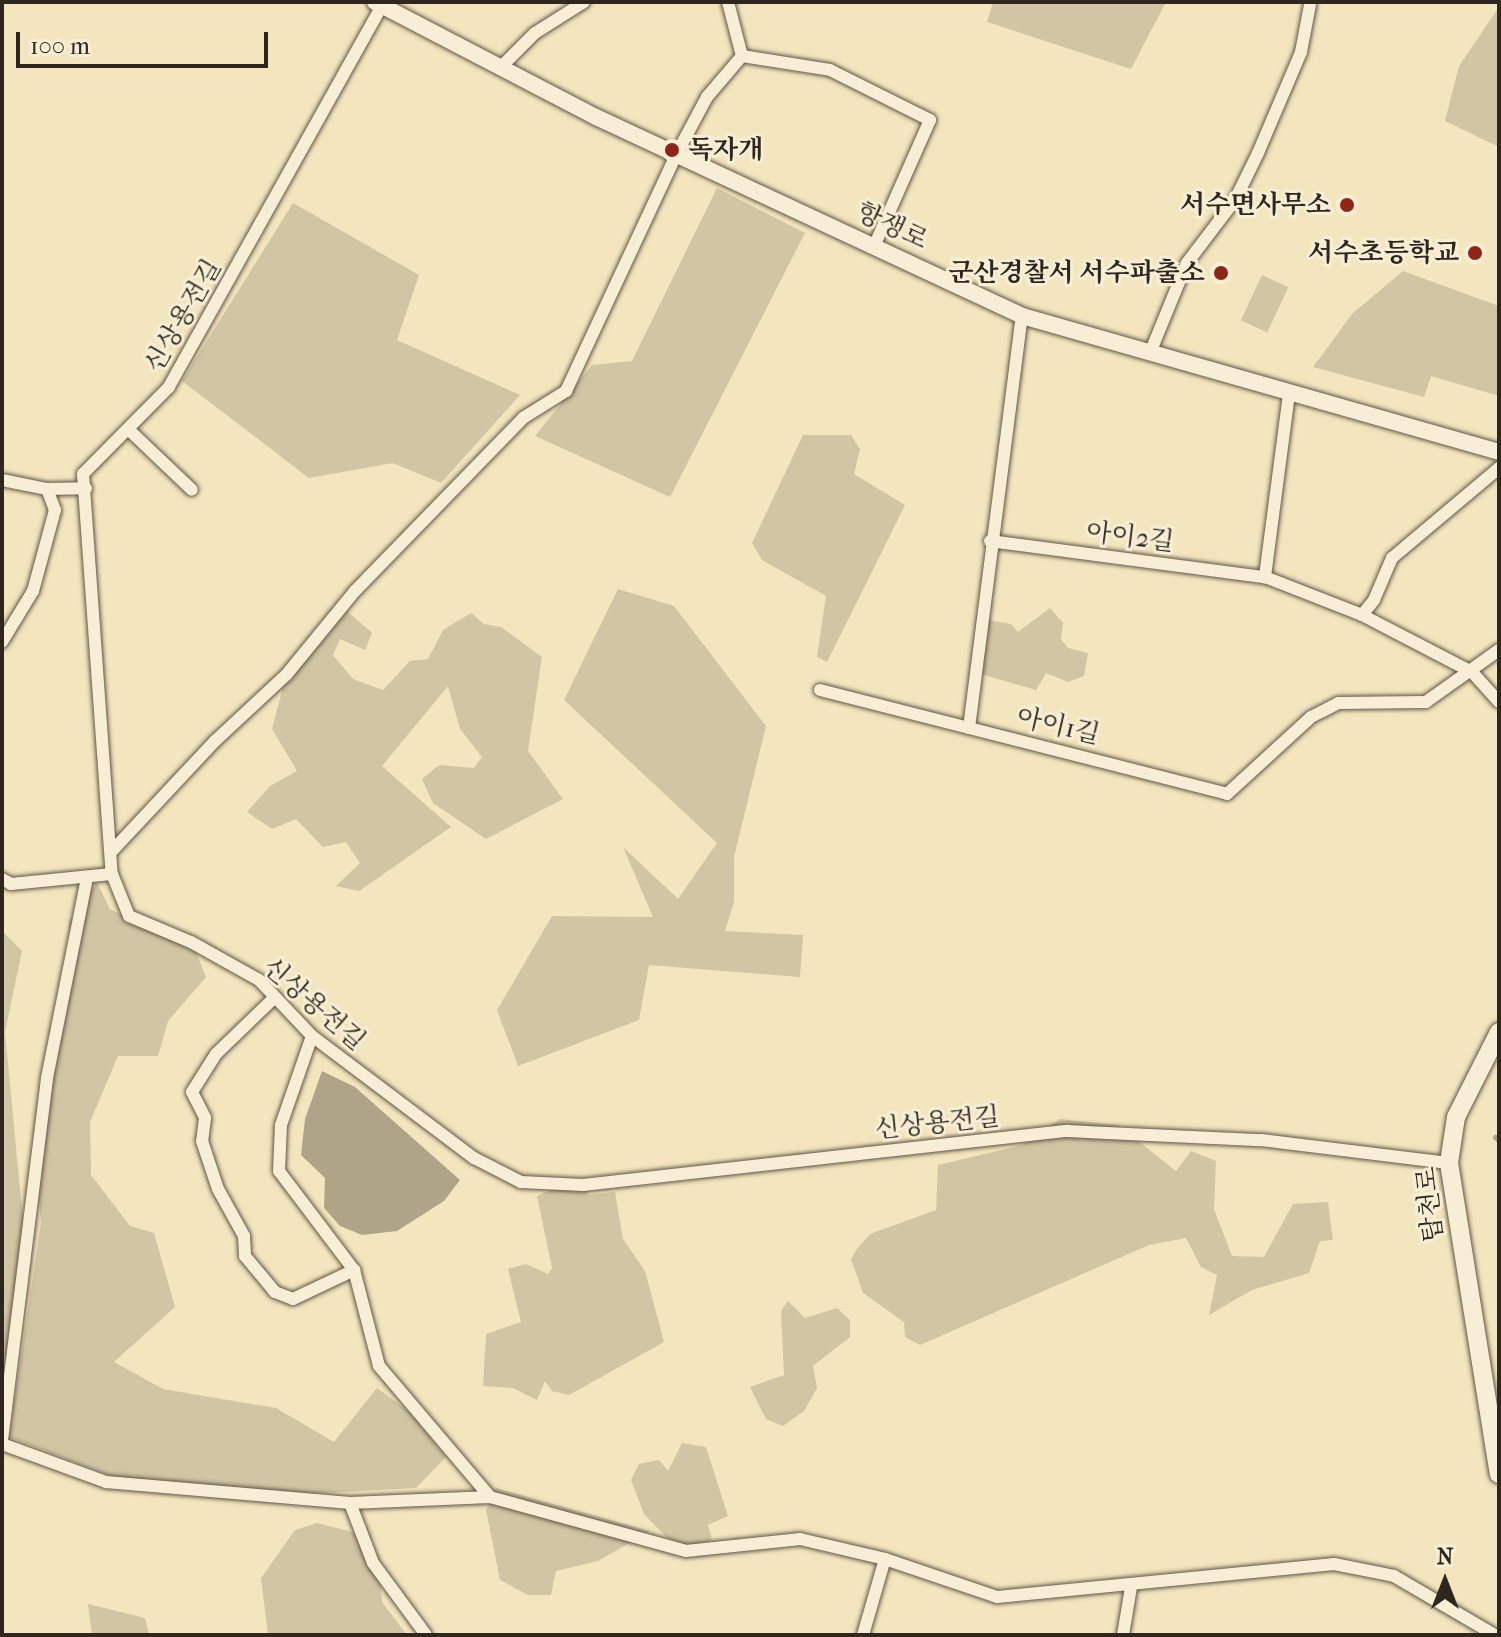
<!DOCTYPE html>
<html>
<head>
<meta charset="utf-8">
<style>
	body { margin:0 }
	#map { position:relative; width:1501px; height:1637px; overflow:hidden; background:#f3e5be; font-family:"IM FELL French Canon","Noto Serif KR",serif }
	div>[style] { position:absolute }
	.green>* { inset:0; background:#d2c5a3; transform-origin:0 0 }
	.water>* { inset:0; background:#b0a488 }
	.stream>* { height:5px; margin:-2.5px; padding:0 2.5px; transform-origin:2.5px; border-radius:2.5px; background:#b0a488 }
	.roads { filter:drop-shadow(0 0 2px #605646) drop-shadow(0 0 2px #605646) }
	.minor>* { height:12px; margin:-6px; padding:0 6px; transform-origin:6px; border-radius:6px; background:#f7eed5 }
	.tertiary>* { height:16px; margin:-8px; padding:0 8px; transform-origin:8px; border-radius:8px; background:#f7eed5 }
	.secondary>* { height:18px; margin:-9px; padding:0 9px; transform-origin:9px; border-radius:9px; background:#f7eed5 }
	.dots>* { width:22px; height:22px; translate:-50% -50%; box-sizing:border-box; border:4px solid #f7eed5; border-radius:50% }
	span { translate:-50% -50%; white-space:nowrap; text-align:center; line-height:1.15; -webkit-text-stroke:6px #f7eed5; paint-order:stroke }
	.poi-label { font-size:26px; color:#2f271e; font-weight:700 }
	.left { translate:0 -50%; text-align:left }
	.right { translate:-100% -50%; text-align:right }
	.street-label { font-size:26px; color:#2f271e }
	.frame { position:absolute; inset:0; border:4px solid #2f271e; pointer-events:none }
	.north { position:absolute; left:1405px; top:1541px; width:80px; height:80px; -webkit-text-stroke:6px #f7eed5; paint-order:stroke; rotate:0deg; font-size:22px; font-weight:700; line-height:32px; text-align:center; color:#2f271e }
	.north::after { content:''; display:block; margin:auto; width:28px; height:36px; background:#2f271e; clip-path:polygon(50% 0,100% 100%,50% 72%,0 100%) }
	.scale { position:absolute; left:16px; top:32px; width:252px; height:36px; box-sizing:border-box; border:4px solid #2f271e; border-top:0; padding-left:10px; font-size:24px; line-height:28px; white-space:nowrap; color:#2f271e; -webkit-text-stroke:6px #f7eed5; paint-order:stroke }
</style>
</head>
<body>
<div id="map">
	<div class="green">
		<i style="clip-path:polygon(993px 2px,1166px 2px,1131px 69px,987px 22px)"></i>
		<i style="clip-path:polygon(1499px 7px,1499px 147px,1445px 121px,1459px 66px)"></i>
		<i style="clip-path:polygon(717px 188px,805px 233px,670px 497px,535px 436px,592px 365px,632px 361px)"></i>
		<i style="clip-path:polygon(293px 203px,419px 275px,397px 340px,520px 395px,441px 483px,393px 463px,309px 478px,182px 381px)"></i>
		<i style="clip-path:polygon(1403px 271px,1499px 306px,1499px 396px,1431px 376px,1424px 397px,1313px 367px,1353px 313px)"></i>
		<i style="left:1262px;top:275px;width:29px;height:50px;rotate:25deg"></i>
		<i style="clip-path:polygon(803px 435px,851px 435px,860px 449px,854px 474px,905px 505px,827px 662px,817px 657px,826px 596px,762px 560px,752px 543px)"></i>
		<i style="clip-path:polygon(618px 589px,674px 606px,766px 726px,734px 857px,734px 902px,725px 931px,803px 935px,800px 977px,649px 965px,639px 1020px,518px 1066px,497px 1010px,552px 916px,653px 917px,623px 847px,678px 899px,717px 843px,564px 700px)"></i>
		<i style="clip-path:polygon(337px 602px,372px 633px,365px 650px,340px 639px,333px 655px,353px 679px,383px 690px,410px 661px,428px 659px,443px 630px,471px 613px,484px 624px,501px 627px,542px 657px,528px 751px,563px 799px,486px 839px,433px 803px,422px 779px,439px 765px,474px 768px,482px 757px,460px 729px,448px 686px,382px 766px,451px 827px,359px 891px,336px 886px,360px 863px,346px 842px,323px 847px,296px 819px,272px 829px,247px 812px,270px 786px,297px 771px,272px 729px,289px 664px)"></i>
		<i style="clip-path:polygon(1050px 608px,1063px 623px,1061px 639px,1068px 648px,1088px 653px,1084px 676px,1068px 682px,1046px 673px,1036px 690px,980px 674px,988px 620px,1011px 624px,1018px 632px)"></i>
		<i style="clip-path:polygon(97px 882px,110px 909px,196px 952px,206px 977px,168px 1021px,158px 1056px,118px 1056px,90px 1122px,91px 1175px,130px 1226px,154px 1233px,175px 1307px,114px 1362px,163px 1389px,276px 1408px,334px 1442px,377px 1388px,410px 1412px,446px 1457px,416px 1488px,306px 1494px,117px 1478px,9px 1437px,41px 1223px,33px 1132px,59px 1056px,49px 1032px,70px 960px,69px 922px)"></i>
		<i style="clip-path:polygon(2px 931px,22px 951px,5px 1032px,23px 1220px,20px 1304px,2px 1389px)"></i>
		<i style="clip-path:polygon(1060px 1119px,1118px 1125px,1176px 1171px,1191px 1151px,1216px 1161px,1214px 1209px,1232px 1256px,1264px 1257px,1293px 1204px,1328px 1202px,1333px 1240px,1320px 1241px,1309px 1273px,1252px 1290px,1209px 1315px,1217px 1275px,1201px 1267px,1186px 1238px,1149px 1245px,920px 1345px,905px 1337px,904px 1322px,863px 1293px,851px 1259px,857px 1249px,870px 1234px,936px 1210px,938px 1165px,1022px 1145px)"></i>
		<i style="clip-path:polygon(553px 1189px,586px 1190px,589px 1195px,615px 1192px,623px 1239px,645px 1271px,664px 1342px,569px 1395px,552px 1391px,545px 1381px,537px 1400px,513px 1388px,483px 1386px,486px 1334px,521px 1322px,508px 1269px,526px 1264px,548px 1274px,552px 1268px,537px 1196px)"></i>
		<i style="clip-path:polygon(788px 1301px,805px 1318px,837px 1308px,850px 1320px,850px 1337px,813px 1366px,817px 1388px,804px 1411px,783px 1426px,766px 1419px,750px 1387px,784px 1375px,781px 1311px)"></i>
		<i style="clip-path:polygon(682px 1443px,706px 1447px,728px 1516px,708px 1525px,712px 1540px,689px 1546px,666px 1537px,644px 1514px,631px 1480px,639px 1464px,659px 1460px,668px 1471px)"></i>
		<i style="clip-path:polygon(496px 1488px,650px 1531px,598px 1561px,556px 1571px,551px 1595px,528px 1595px,500px 1580px,486px 1510px)"></i>
		<i style="clip-path:polygon(317px 1523px,352px 1532px,379px 1556px,382px 1602px,407px 1635px,268px 1635px,261px 1578px,295px 1530px)"></i>
		<i style="clip-path:polygon(88px 1604px,145px 1618px,149px 1635px,92px 1635px)"></i>
	</div>
	<div class="water">
		<i style="clip-path:polygon(322px 1071px,355px 1087px,460px 1180px,444px 1201px,397px 1231px,362px 1235px,340px 1226px,324px 1208px,325px 1178px,301px 1155px,305px 1119px)"></i>
	</div>
	<div class="stream">
		<i style="left:1495px;top:1137px;width:6px;rotate:45deg"></i>
	</div>
	<div class="roads">
		<div class="minor">
			<i style="left:384px;top:2px;width:441px;rotate:119.2deg"></i>
			<i style="left:169px;top:387px;width:122px;rotate:134.7deg"></i>
			<i style="left:83px;top:474px;width:401px;rotate:85.9deg"></i>
			<i style="left:112px;top:874px;width:45px;rotate:68deg"></i>
			<i style="left:129px;top:916px;width:67px;rotate:22.8deg"></i>
			<i style="left:191px;top:942px;width:78px;rotate:29.2deg"></i>
			<i style="left:259px;top:980px;width:77px;rotate:46.6deg"></i>
			<i style="left:312px;top:1036px;width:203px;rotate:37deg"></i>
			<i style="left:474px;top:1158px;width:53px;rotate:27.1deg"></i>
			<i style="left:521px;top:1182px;width:62px;rotate:2.8deg"></i>
			<i style="left:583px;top:1185px;width:487px;rotate:-6.4deg"></i>
			<i style="left:1067px;top:1131px;width:194px;rotate:2.7deg"></i>
			<i style="left:1261px;top:1140px;width:189px;rotate:7deg"></i>
			<i style="left:728px;top:2px;width:56px;rotate:75.5deg"></i>
			<i style="left:500px;top:68px;width:49px;rotate:-45deg"></i>
			<i style="left:535px;top:33px;width:58px;rotate:-32.3deg"></i>
			<i style="left:1150px;top:353px;width:97px;rotate:-67.7deg"></i>
			<i style="left:1187px;top:263px;width:79px;rotate:-52.7deg"></i>
			<i style="left:1235px;top:200px;width:52px;rotate:-63.9deg"></i>
			<i style="left:1258px;top:153px;width:110px;rotate:-66.9deg"></i>
			<i style="left:1301px;top:52px;width:48px;rotate:-79.2deg"></i>
			<i style="left:1289px;top:394px;width:185px;rotate:97.5deg"></i>
			<i style="left:1265px;top:577px;width:104px;rotate:21.4deg"></i>
			<i style="left:1362px;top:615px;width:124px;rotate:27.4deg"></i>
			<i style="left:1472px;top:672px;width:40px;rotate:48deg"></i>
			<i style="left:128px;top:429px;width:88px;rotate:43.6deg"></i>
			<i style="left:2px;top:480px;width:46px;rotate:11.3deg"></i>
			<i style="left:47px;top:489px;width:39px;rotate:-1deg"></i>
			<i style="left:990px;top:541px;width:277px;rotate:7.5deg"></i>
			<i style="left:1362px;top:615px;width:19px;rotate:-51deg"></i>
			<i style="left:1374px;top:600px;width:46px;rotate:-66.8deg"></i>
			<i style="left:1392px;top:558px;width:140px;rotate:-40.1deg"></i>
			<i style="left:2px;top:642px;width:60px;rotate:-58.7deg"></i>
			<i style="left:33px;top:591px;width:84px;rotate:-74.8deg"></i>
			<i style="left:55px;top:510px;width:22px;rotate:-111deg"></i>
			<i style="left:820px;top:690px;width:420px;rotate:14.3deg"></i>
			<i style="left:1227px;top:794px;width:114px;rotate:-42.5deg"></i>
			<i style="left:1311px;top:717px;width:31px;rotate:-27deg"></i>
			<i style="left:1339px;top:703px;width:87px;rotate:-0.7deg"></i>
			<i style="left:1426px;top:702px;width:90px;rotate:-35.5deg"></i>
			<i style="left:969px;top:728px;width:415px;rotate:-82.7deg"></i>
			<i style="left:112px;top:851px;width:151px;rotate:-46.9deg"></i>
			<i style="left:215px;top:741px;width:98px;rotate:-42.9deg"></i>
			<i style="left:287px;top:674px;width:107px;rotate:-50.7deg"></i>
			<i style="left:355px;top:591px;width:241px;rotate:-45.8deg"></i>
			<i style="left:523px;top:418px;width:51px;rotate:-32.1deg"></i>
			<i style="left:566px;top:391px;width:263px;rotate:-65deg"></i>
			<i style="left:677px;top:153px;width:64px;rotate:-61.8deg"></i>
			<i style="left:707px;top:97px;width:54px;rotate:-49.5deg"></i>
			<i style="left:742px;top:56px;width:89px;rotate:9deg"></i>
			<i style="left:830px;top:70px;width:112px;rotate:26.6deg"></i>
			<i style="left:930px;top:120px;width:136px;rotate:113.9deg"></i>
			<i style="left:2px;top:879px;width:10px;rotate:29deg"></i>
			<i style="left:11px;top:884px;width:101px;rotate:-5.7deg"></i>
			<i style="left:275px;top:997px;width:82px;rotate:136deg"></i>
			<i style="left:216px;top:1054px;width:45px;rotate:122.3deg"></i>
			<i style="left:192px;top:1092px;width:29px;rotate:63deg"></i>
			<i style="left:205px;top:1118px;width:23px;rotate:97deg"></i>
			<i style="left:202px;top:1141px;width:51px;rotate:71.6deg"></i>
			<i style="left:218px;top:1189px;width:54px;rotate:61deg"></i>
			<i style="left:244px;top:1236px;width:20px;rotate:87deg"></i>
			<i style="left:245px;top:1256px;width:47px;rotate:50.2deg"></i>
			<i style="left:275px;top:1292px;width:19px;rotate:21deg"></i>
			<i style="left:293px;top:1299px;width:68px;rotate:-25.4deg"></i>
			<i style="left:312px;top:1036px;width:94px;rotate:109.2deg"></i>
			<i style="left:281px;top:1125px;width:46px;rotate:92.5deg"></i>
			<i style="left:279px;top:1171px;width:124px;rotate:52.9deg"></i>
			<i style="left:354px;top:1270px;width:99px;rotate:75.4deg"></i>
			<i style="left:379px;top:1366px;width:172px;rotate:49.7deg"></i>
			<i style="left:490px;top:1497px;width:203px;rotate:15.4deg"></i>
			<i style="left:686px;top:1551px;width:115px;rotate:-6deg"></i>
			<i style="left:800px;top:1539px;width:87px;rotate:13.2deg"></i>
			<i style="left:885px;top:1559px;width:118px;rotate:18.7deg"></i>
			<i style="left:997px;top:1597px;width:339px;rotate:-5.6deg"></i>
			<i style="left:1334px;top:1564px;width:61px;rotate:11.3deg"></i>
			<i style="left:1394px;top:1576px;width:117px;rotate:30.3deg"></i>
			<i style="left:2px;top:1440px;width:365px;rotate:-82.9deg"></i>
			<i style="left:47px;top:1078px;width:205px;rotate:-78.7deg"></i>
			<i style="left:2px;top:1444px;width:111px;rotate:20.1deg"></i>
			<i style="left:106px;top:1482px;width:245px;rotate:4.9deg"></i>
			<i style="left:350px;top:1503px;width:140px;rotate:-2.5deg"></i>
			<i style="left:350px;top:1503px;width:64px;rotate:69deg"></i>
			<i style="left:373px;top:1563px;width:89px;rotate:53.6deg"></i>
			<i style="left:863px;top:1635px;width:79px;rotate:-73.9deg"></i>
			<i style="left:1123px;top:1635px;width:49px;rotate:-80.5deg"></i>
		</div>
		<div class="tertiary">
			<i style="left:375px;top:2px;width:249px;rotate:27.5deg"></i>
			<i style="left:596px;top:117px;width:470px;rotate:25deg"></i>
			<i style="left:1022px;top:316px;width:496px;rotate:15.9deg"></i>
		</div>
		<div class="secondary">
			<i style="left:1499px;top:1032px;width:95px;rotate:116.8deg"></i>
			<i style="left:1456px;top:1117px;width:47px;rotate:98.7deg"></i>
			<i style="left:1449px;top:1163px;width:315px;rotate:80.9deg"></i>
		</div>
	</div>
	<div class="dots">
		<i style="left:672px;top:150px;background:#8f2418"></i>
		<i style="left:1347px;top:205px;background:#8f2418"></i>
		<i style="left:1475px;top:253px;background:#8f2418"></i>
		<i style="left:1221px;top:273px;background:#8f2418"></i>
	</div>
	<div class="poi-label">
		<span class="left" style="left:688px;top:150px">독자개</span>
		<span class="right" style="left:1331px;top:205px">서수면사무소</span>
		<span class="right" style="left:1459px;top:253px">서수초등학교</span>
		<span class="right" style="left:1205px;top:273px">군산경찰서 서수파출소</span>
	</div>
	<div class="street-label">
		<span style="left:892px;top:226px;rotate:25deg">항쟁로</span>
		<span style="left:183px;top:316px;rotate:-60deg">신상용전길</span>
		<span style="left:1130px;top:537px;rotate:7deg">아이2길</span>
		<span style="left:1058px;top:726px;rotate:13deg">아이1길</span>
		<span style="left:314px;top:1004px;rotate:41deg">신상용전길</span>
		<span style="left:937px;top:1123px;rotate:-6deg">신상용전길</span>
		<span style="left:1430px;top:1204px;rotate:-96deg">탑천로</span>
	</div>
	<div class="frame"></div>
	<div class="north">N</div>
	<div class="scale">100 m</div>
</div>
</body>
</html>
